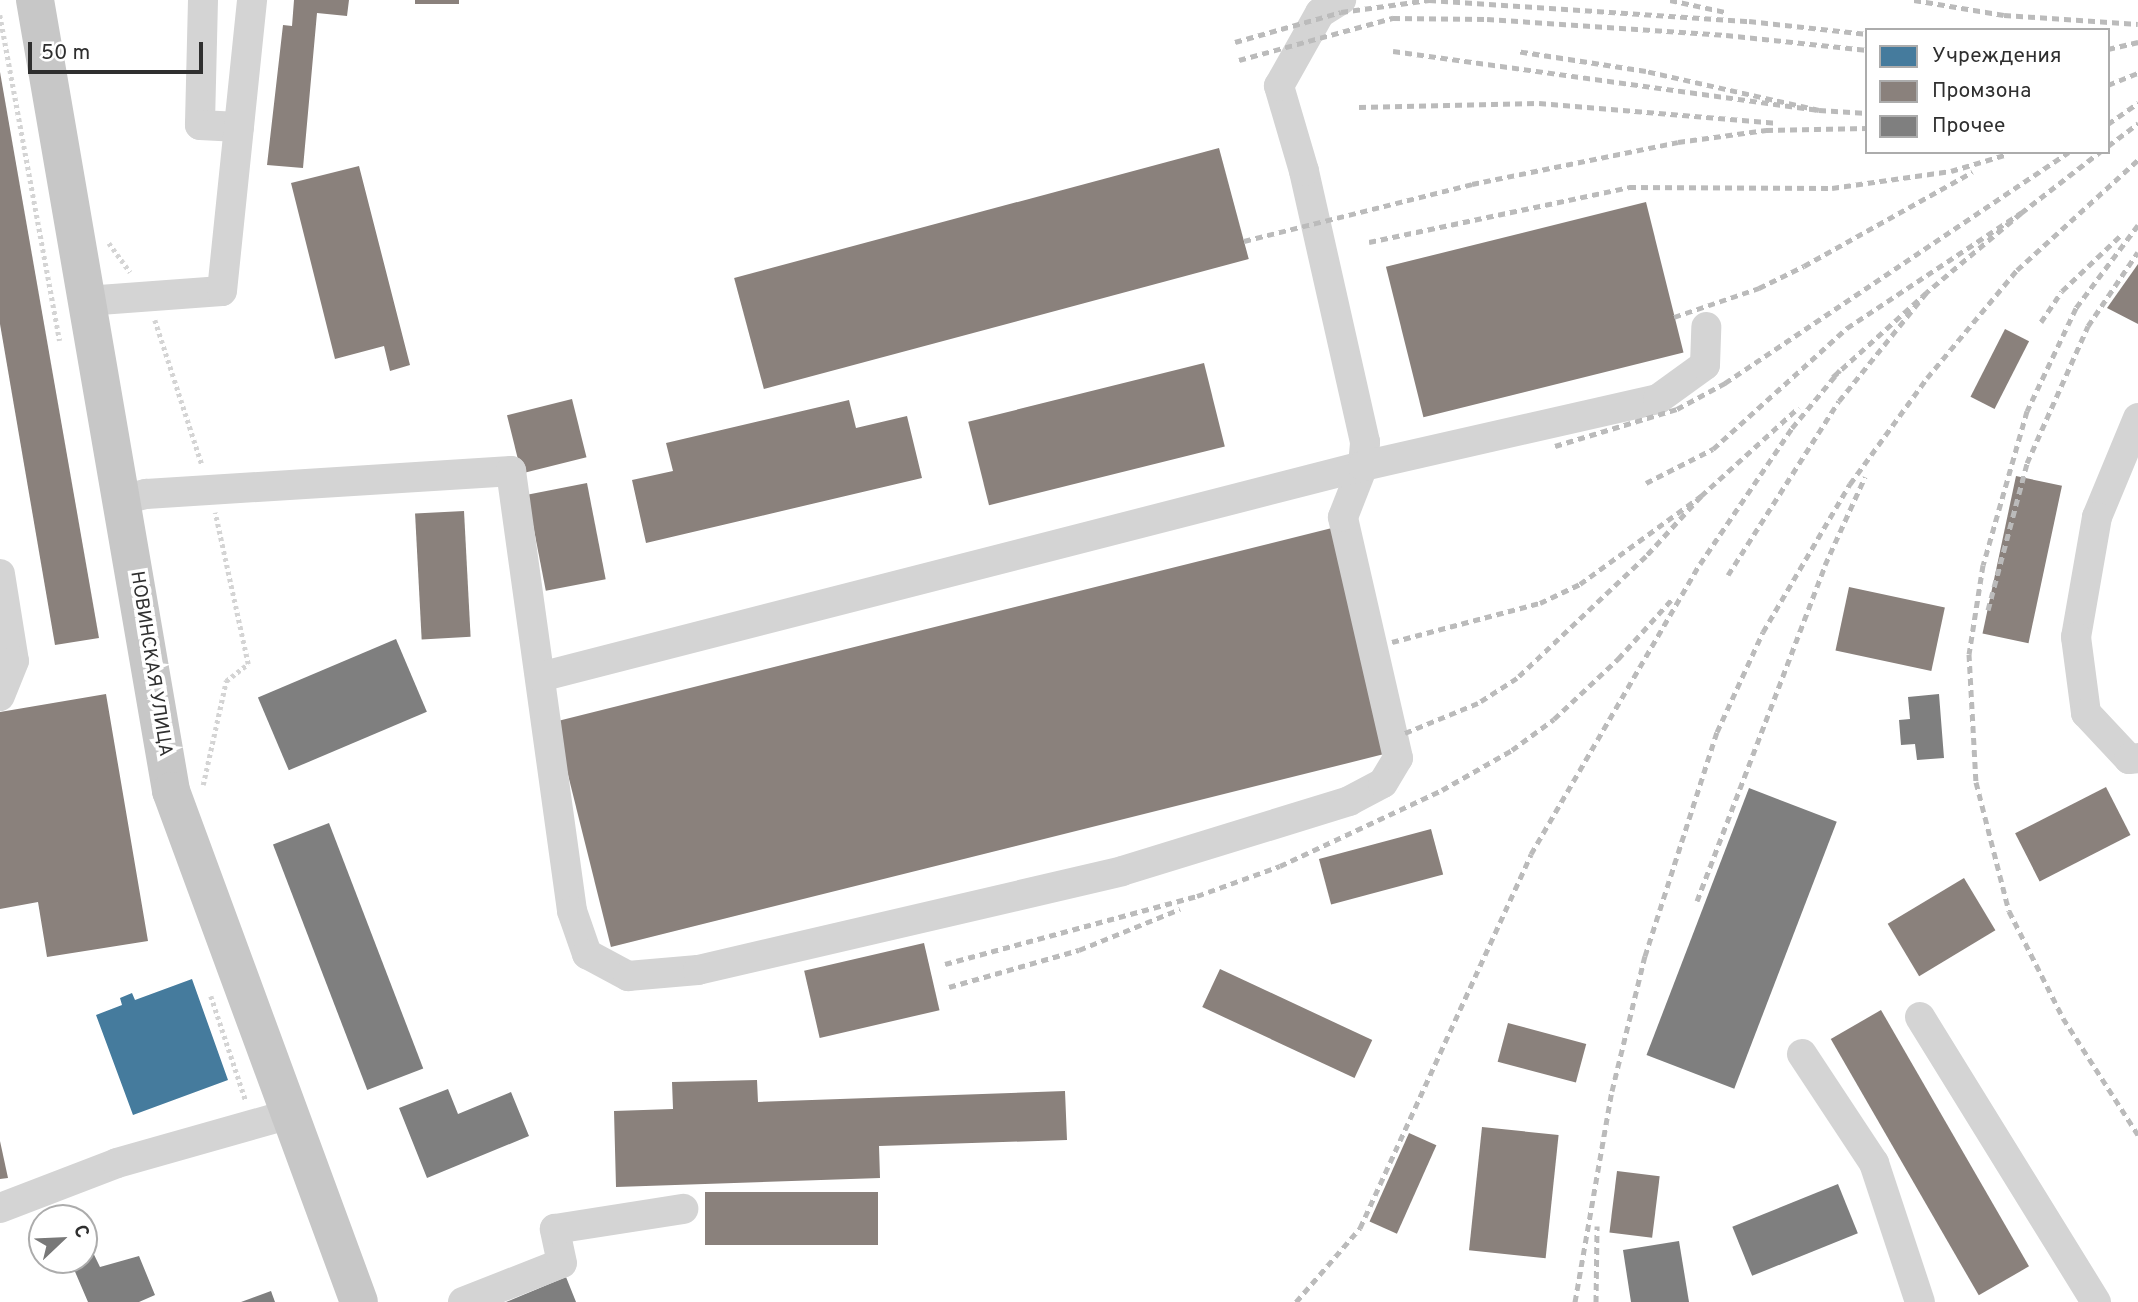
<!DOCTYPE html>
<html>
<head>
<meta charset="utf-8">
<style>
	body { margin:0 }
	#map { position:relative; width:2138px; height:1302px; overflow:hidden; background:#fff; font-family:Overpass,sans-serif }
	div>[style] { position:absolute }
	.public>* { inset:0; background:#457b9d }
	.industry>* { inset:0; background:#8a817c; transform-origin:0 0 }
	.building>* { inset:0; background:#7f7f7f; transform-origin:0 0 }
	.path>* { height:4.5px; margin-top:-2.25px; transform-origin:0; background:repeating-linear-gradient(90deg,#d4d4d4 0 3.5px,transparent 0 7px) }
	.minor>* { height:30px; margin:-15px; padding:0 15px; transform-origin:15px; border-radius:15px; background:#d4d4d4 }
	.major>* { height:38px; margin:-19px; padding:0 19px; transform-origin:19px; border-radius:19px; background:#c7c7c7 }
	.rail>* { height:5px; margin-top:-2.5px; transform-origin:0; background:repeating-linear-gradient(90deg,#bbb 0 7px,transparent 0 12px) }
	span { translate:-50% -50%; white-space:nowrap; text-align:center; line-height:1.15; -webkit-text-stroke:7px #fff; paint-order:stroke }
	.street-label { font-size:19px; color:#2f2f2f }
	.legend { position:absolute; left:1865px; top:28px; width:245px; height:126px; box-sizing:border-box; background:#fff; border:2px solid #acacac; margin:0; padding:9px 12px; list-style:none; font-size:21px; color:#2f2f2f }
	.legend li { display:flex; align-items:center; gap:14px; height:35px }
	.legend b { width:35px; border:2px solid #acacac }
	.north { position:absolute; left:28px; top:1204px; width:70px; height:70px; box-sizing:border-box; background:#fff; border:2px solid #acacac; border-radius:50%; rotate:67deg; font-size:19px; font-weight:700; line-height:28px; text-align:center; color:#2f2f2f }
	.north::after { content:''; display:block; margin:auto; width:24px; height:32px; background:#787878; clip-path:polygon(50% 0,100% 100%,50% 72%,0 100%) }
	.scale { position:absolute; left:28px; top:42px; width:175px; height:32px; box-sizing:border-box; border:4px solid #2f2f2f; border-top:0; padding-left:9px; font-size:21px; line-height:24px; white-space:nowrap; color:#2f2f2f; -webkit-text-stroke:5px #fff; paint-order:stroke }
</style>
</head>
<body>
<div id="map">
	<div class="public">
		<i style="clip-path:polygon(192px 979px,228px 1080px,133px 1115px,96px 1015px,122px 1005px,120px 998px,132px 993px,135px 1000px)"></i>
	</div>
	<div class="industry">
		<i style="clip-path:polygon(294px 0,349px 0,347px 16px,317px 13px,303px 168px,267px 165px,283px 25px,292px 26px)"></i>
		<i style="left:415px;top:0;width:44px;height:4px"></i>
		<i style="clip-path:polygon(0 72px,99px 638px,55px 645px,0 324px)"></i>
		<i style="left:1219px;top:148px;width:115px;height:502px;rotate:75deg"></i>
		<i style="clip-path:polygon(359px 166px,410px 365px,390px 371px,384px 346px,335px 359px,291px 183px)"></i>
		<i style="left:1646px;top:202px;width:155px;height:268px;rotate:76deg"></i>
		<i style="clip-path:polygon(2138px 264px,2138px 324px,2107px 308px)"></i>
		<i style="left:2005px;top:329px;width:27px;height:76px;rotate:27deg"></i>
		<i style="left:1204px;top:363px;width:86px;height:243px;rotate:76deg"></i>
		<i style="left:572px;top:399px;width:60px;height:67px;rotate:76deg"></i>
		<i style="clip-path:polygon(849px 400px,856px 428px,907px 416px,922px 478px,646px 543px,632px 480px,673px 471px,666px 443px)"></i>
		<i style="left:2016px;top:476px;width:47px;height:161px;rotate:12deg"></i>
		<i style="left:587px;top:483px;width:98px;height:61px;rotate:79deg"></i>
		<i style="left:464px;top:511px;width:126px;height:49px;rotate:87deg"></i>
		<i style="left:1332px;top:528px;width:232px;height:801px;rotate:76deg"></i>
		<i style="left:1849px;top:587px;width:98px;height:65px;rotate:12deg"></i>
		<i style="clip-path:polygon(106px 694px,148px 941px,47px 957px,38px 902px,0 909px,0 712px)"></i>
		<i style="left:2106px;top:787px;width:54px;height:102px;rotate:63deg"></i>
		<i style="left:1431px;top:829px;width:47px;height:116px;rotate:75deg"></i>
		<i style="left:1964px;top:878px;width:61px;height:89px;rotate:59deg"></i>
		<i style="left:924px;top:943px;width:69px;height:123px;rotate:77deg"></i>
		<i style="left:1220px;top:969px;width:168px;height:42px;rotate:25deg"></i>
		<i style="left:1881px;top:1010px;width:296px;height:58px;rotate:60deg"></i>
		<i style="left:1508px;top:1023px;width:81px;height:40px;rotate:15deg"></i>
		<i style="clip-path:polygon(757px 1080px,758px 1102px,1065px 1091px,1067px 1140px,879px 1146px,880px 1178px,616px 1187px,614px 1111px,673px 1109px,672px 1082px)"></i>
		<i style="left:1482px;top:1127px;width:77px;height:124px;rotate:6deg"></i>
		<i style="left:1409px;top:1133px;width:30px;height:97px;rotate:24deg"></i>
		<i style="clip-path:polygon(0 1141px,8px 1178px,0 1179px)"></i>
		<i style="left:1617px;top:1171px;width:43px;height:62px;rotate:7deg"></i>
		<i style="left:705px;top:1192px;width:173px;height:53px"></i>
	</div>
	<div class="building">
		<i style="left:396px;top:639px;width:79px;height:150px;rotate:67deg"></i>
		<i style="clip-path:polygon(1939px 694px,1944px 758px,1917px 760px,1915px 744px,1901px 745px,1899px 720px,1910px 719px,1908px 697px)"></i>
		<i style="left:1749px;top:788px;width:94px;height:286px;rotate:21deg"></i>
		<i style="left:329px;top:823px;width:263px;height:60px;rotate:69deg"></i>
		<i style="clip-path:polygon(448px 1089px,458px 1114px,511px 1092px,529px 1136px,427px 1178px,399px 1108px)"></i>
		<i style="left:1838px;top:1184px;width:53px;height:114px;rotate:68deg"></i>
		<i style="clip-path:polygon(86px 1238px,100px 1267px,139px 1256px,155px 1295px,139px 1302px,88px 1302px,70px 1260px,84px 1260px)"></i>
		<i style="clip-path:polygon(1679px 1241px,1689px 1302px,1631px 1302px,1623px 1250px)"></i>
		<i style="clip-path:polygon(566px 1277px,576px 1302px,506px 1302px)"></i>
		<i style="clip-path:polygon(271px 1291px,275px 1302px,241px 1302px)"></i>
	</div>
	<div class="path">
		<i style="left:0;top:15px;width:331px;rotate:79.6deg"></i>
		<i style="left:109px;top:243px;width:36px;rotate:54deg"></i>
		<i style="left:155px;top:320px;width:152px;rotate:72deg"></i>
		<i style="left:203px;top:785px;width:107px;rotate:-77.5deg"></i>
		<i style="left:226px;top:681px;width:28px;rotate:-38deg"></i>
		<i style="left:248px;top:664px;width:155px;rotate:-102.3deg"></i>
		<i style="left:211px;top:996px;width:111px;rotate:71.6deg"></i>
	</div>
	<div class="minor">
		<i style="left:203px;top:0;width:125px;rotate:91.4deg"></i>
		<i style="left:200px;top:125px;width:39px;rotate:3deg"></i>
		<i style="left:86px;top:301px;width:136px;rotate:-4.2deg"></i>
		<i style="left:222px;top:291px;width:293px;rotate:-84.1deg"></i>
		<i style="left:2138px;top:418px;width:107px;rotate:112.5deg"></i>
		<i style="left:2097px;top:517px;width:122px;rotate:99.9deg"></i>
		<i style="left:2076px;top:637px;width:77px;rotate:82.5deg"></i>
		<i style="left:2086px;top:713px;width:63px;rotate:46.9deg"></i>
		<i style="left:2129px;top:759px;width:9px;rotate:-6deg"></i>
		<i style="left:123px;top:500px;width:24px;rotate:-15deg"></i>
		<i style="left:146px;top:494px;width:366px;rotate:-3.6deg"></i>
		<i style="left:511px;top:471px;width:444px;rotate:82.1deg"></i>
		<i style="left:572px;top:911px;width:46px;rotate:70.8deg"></i>
		<i style="left:587px;top:954px;width:47px;rotate:28.2deg"></i>
		<i style="left:628px;top:976px;width:70px;rotate:-4.9deg"></i>
		<i style="left:698px;top:970px;width:435px;rotate:-13.1deg"></i>
		<i style="left:1122px;top:871px;width:238px;rotate:-17.1deg"></i>
		<i style="left:1349px;top:801px;width:38px;rotate:-28deg"></i>
		<i style="left:1383px;top:783px;width:29px;rotate:-59deg"></i>
		<i style="left:1398px;top:758px;width:247px;rotate:-102.9deg"></i>
		<i style="left:1343px;top:517px;width:55px;rotate:-68.6deg"></i>
		<i style="left:1363px;top:466px;width:24px;rotate:-85deg"></i>
		<i style="left:1365px;top:442px;width:278px;rotate:-102.7deg"></i>
		<i style="left:1304px;top:171px;width:89px;rotate:-106.4deg"></i>
		<i style="left:1279px;top:86px;width:84px;rotate:-60.7deg"></i>
		<i style="left:1320px;top:13px;width:25px;rotate:-32deg"></i>
		<i style="left:0;top:574px;width:88px;rotate:80.9deg"></i>
		<i style="left:14px;top:661px;width:38px;rotate:112deg"></i>
		<i style="left:540px;top:677px;width:850px;rotate:-14.38deg"></i>
		<i style="left:1363px;top:466px;width:303px;rotate:-12.8deg"></i>
		<i style="left:1658px;top:399px;width:58px;rotate:-35.9deg"></i>
		<i style="left:1705px;top:365px;width:38px;rotate:-88deg"></i>
		<i style="left:1920px;top:1017px;width:335px;rotate:58.3deg"></i>
		<i style="left:1802px;top:1054px;width:131px;rotate:56.6deg"></i>
		<i style="left:1874px;top:1163px;width:146px;rotate:71.7deg"></i>
		<i style="left:0;top:1208px;width:125px;rotate:-21deg"></i>
		<i style="left:117px;top:1163px;width:177px;rotate:-15.8deg"></i>
		<i style="left:463px;top:1302px;width:106px;rotate:-21.5deg"></i>
		<i style="left:562px;top:1263px;width:35px;rotate:-102deg"></i>
		<i style="left:555px;top:1229px;width:130px;rotate:-8.9deg"></i>
	</div>
	<div class="major">
		<i style="left:35px;top:0;width:803px;rotate:80.24deg"></i>
		<i style="left:171px;top:791px;width:544px;rotate:69.8deg"></i>
	</div>
	<div class="rail">
		<i style="left:1670px;top:0;width:56px;rotate:12.3deg"></i>
		<i style="left:1914px;top:0;width:91px;rotate:9.5deg"></i>
		<i style="left:2004px;top:15px;width:134px;rotate:3.8deg"></i>
		<i style="left:1235px;top:42px;width:110px;rotate:-15.8deg"></i>
		<i style="left:1341px;top:12px;width:89px;rotate:-7.8deg"></i>
		<i style="left:1429px;top:0;width:321px;rotate:3.8deg"></i>
		<i style="left:1749px;top:21px;width:119px;rotate:6.3deg"></i>
		<i style="left:2108px;top:49px;width:31px;rotate:-13deg"></i>
		<i style="left:1393px;top:51px;width:430px;rotate:7.9deg"></i>
		<i style="left:1819px;top:110px;width:177px;rotate:-167.3deg"></i>
		<i style="left:1646px;top:71px;width:131px;rotate:-171.2deg"></i>
		<i style="left:1239px;top:60px;width:160px;rotate:-15.3deg"></i>
		<i style="left:1393px;top:18px;width:94px;rotate:0.6deg"></i>
		<i style="left:1487px;top:19px;width:240px;rotate:3.8deg"></i>
		<i style="left:1726px;top:35px;width:142px;rotate:6.1deg"></i>
		<i style="left:2108px;top:85px;width:32px;rotate:-22deg"></i>
		<i style="left:1359px;top:107px;width:180px;rotate:-1.3deg"></i>
		<i style="left:1539px;top:103px;width:237px;rotate:4.8deg"></i>
		<i style="left:1819px;top:110px;width:48px;rotate:3.6deg"></i>
		<i style="left:2108px;top:124px;width:37px;rotate:-35deg"></i>
		<i style="left:2108px;top:146px;width:38px;rotate:-37deg"></i>
		<i style="left:2021px;top:213px;width:100px;rotate:-37.7deg"></i>
		<i style="left:2138px;top:225px;width:104px;rotate:126.8deg"></i>
		<i style="left:2076px;top:308px;width:114px;rotate:115.4deg"></i>
		<i style="left:2027px;top:411px;width:160px;rotate:105.9deg"></i>
		<i style="left:1983px;top:565px;width:90px;rotate:98.9deg"></i>
		<i style="left:1969px;top:654px;width:128px;rotate:86.9deg"></i>
		<i style="left:1976px;top:782px;width:133px;rotate:75.7deg"></i>
		<i style="left:2009px;top:911px;width:120px;rotate:63.2deg"></i>
		<i style="left:2063px;top:1018px;width:139px;rotate:57.3deg"></i>
		<i style="left:1244px;top:241px;width:235px;rotate:-14deg"></i>
		<i style="left:1472px;top:184px;width:210px;rotate:-11.5deg"></i>
		<i style="left:1678px;top:142px;width:89px;rotate:-7.8deg"></i>
		<i style="left:1766px;top:130px;width:101px;rotate:-1.1deg"></i>
		<i style="left:1369px;top:242px;width:266px;rotate:-11.9deg"></i>
		<i style="left:1629px;top:187px;width:203px;rotate:0.3deg"></i>
		<i style="left:1832px;top:188px;width:120px;rotate:-8.1deg"></i>
		<i style="left:1951px;top:171px;width:59px;rotate:-16.6deg"></i>
		<i style="left:1674px;top:317px;width:90px;rotate:-18.8deg"></i>
		<i style="left:1759px;top:288px;width:50px;rotate:-26.1deg"></i>
		<i style="left:1804px;top:266px;width:193px;rotate:-29.2deg"></i>
		<i style="left:2041px;top:322px;width:37px;rotate:-56deg"></i>
		<i style="left:2062px;top:291px;width:81px;rotate:-43.5deg"></i>
		<i style="left:1555px;top:446px;width:127px;rotate:-16.9deg"></i>
		<i style="left:1677px;top:409px;width:55px;rotate:-28.4deg"></i>
		<i style="left:1725px;top:383px;width:414px;rotate:-33.9deg"></i>
		<i style="left:1646px;top:483px;width:75px;rotate:-26.9deg"></i>
		<i style="left:1713px;top:449px;width:181px;rotate:-42.1deg"></i>
		<i style="left:1847px;top:328px;width:209px;rotate:-33.5deg"></i>
		<i style="left:2021px;top:213px;width:123px;rotate:140deg"></i>
		<i style="left:1701px;top:496px;width:132px;rotate:-42.2deg"></i>
		<i style="left:1728px;top:575px;width:206px;rotate:-57.5deg"></i>
		<i style="left:1839px;top:401px;width:140px;rotate:-51.1deg"></i>
		<i style="left:1927px;top:292px;width:127px;rotate:137.9deg"></i>
		<i style="left:1988px;top:610px;width:152px;rotate:-75.1deg"></i>
		<i style="left:2027px;top:463px;width:150px;rotate:-66deg"></i>
		<i style="left:2088px;top:326px;width:89px;rotate:-56deg"></i>
		<i style="left:1392px;top:642px;width:153px;rotate:-14.8deg"></i>
		<i style="left:1540px;top:603px;width:44px;rotate:-25.4deg"></i>
		<i style="left:1580px;top:584px;width:150px;rotate:-36deg"></i>
		<i style="left:1701px;top:496px;width:81px;rotate:132.5deg"></i>
		<i style="left:1646px;top:556px;width:178px;rotate:136.6deg"></i>
		<i style="left:1517px;top:678px;width:46px;rotate:147.3deg"></i>
		<i style="left:1478px;top:703px;width:79px;rotate:157.7deg"></i>
		<i style="left:1697px;top:901px;width:360px;rotate:-69.1deg"></i>
		<i style="left:1825px;top:565px;width:97px;rotate:-65.6deg"></i>
		<i style="left:945px;top:964px;width:261px;rotate:-15.1deg"></i>
		<i style="left:1197px;top:896px;width:88px;rotate:-19.9deg"></i>
		<i style="left:1280px;top:866px;width:179px;rotate:-25.1deg"></i>
		<i style="left:1442px;top:790px;width:81px;rotate:-29.7deg"></i>
		<i style="left:1512px;top:750px;width:52px;rotate:-36.4deg"></i>
		<i style="left:1554px;top:719px;width:88px;rotate:-43.2deg"></i>
		<i style="left:1618px;top:659px;width:81px;rotate:-48deg"></i>
		<i style="left:949px;top:987px;width:135px;rotate:-15.9deg"></i>
		<i style="left:1079px;top:950px;width:109px;rotate:-22.1deg"></i>
		<i style="left:1296px;top:1302px;width:98px;rotate:-49.1deg"></i>
		<i style="left:1360px;top:1228px;width:411px;rotate:-65.4deg"></i>
		<i style="left:1531px;top:854px;width:336px;rotate:-59.8deg"></i>
		<i style="left:1700px;top:564px;width:164px;rotate:-55.9deg"></i>
		<i style="left:1792px;top:428px;width:75px;rotate:-50.4deg"></i>
		<i style="left:1575px;top:1302px;width:214px;rotate:-80.1deg"></i>
		<i style="left:1612px;top:1091px;width:139px;rotate:-76.3deg"></i>
		<i style="left:1645px;top:956px;width:235px;rotate:-72.2deg"></i>
		<i style="left:1717px;top:732px;width:110px;rotate:-65.3deg"></i>
		<i style="left:1763px;top:632px;width:172px;rotate:-59.6deg"></i>
		<i style="left:1850px;top:484px;width:131px;rotate:-54deg"></i>
		<i style="left:1927px;top:378px;width:141px;rotate:-50.2deg"></i>
		<i style="left:2017px;top:270px;width:164px;rotate:-42.3deg"></i>
		<i style="left:1596px;top:1302px;width:76px;rotate:-89.2deg"></i>
	</div>
	<div class="street-label">
		<span style="left:150px;top:664px;rotate:81deg">НОВИНСКАЯ УЛИЦА</span>
	</div>
	<ul class="legend">
	<li><b style="height:19px;background:#457b9d"></b>Учреждения</li>
	<li><b style="height:19px;background:#8a817c"></b>Промзона</li>
	<li><b style="height:19px;background:#7f7f7f"></b>Прочее</li>
	</ul>
	<div class="north">С</div>
	<div class="scale">50 m</div>
</div>
</body>
</html>
